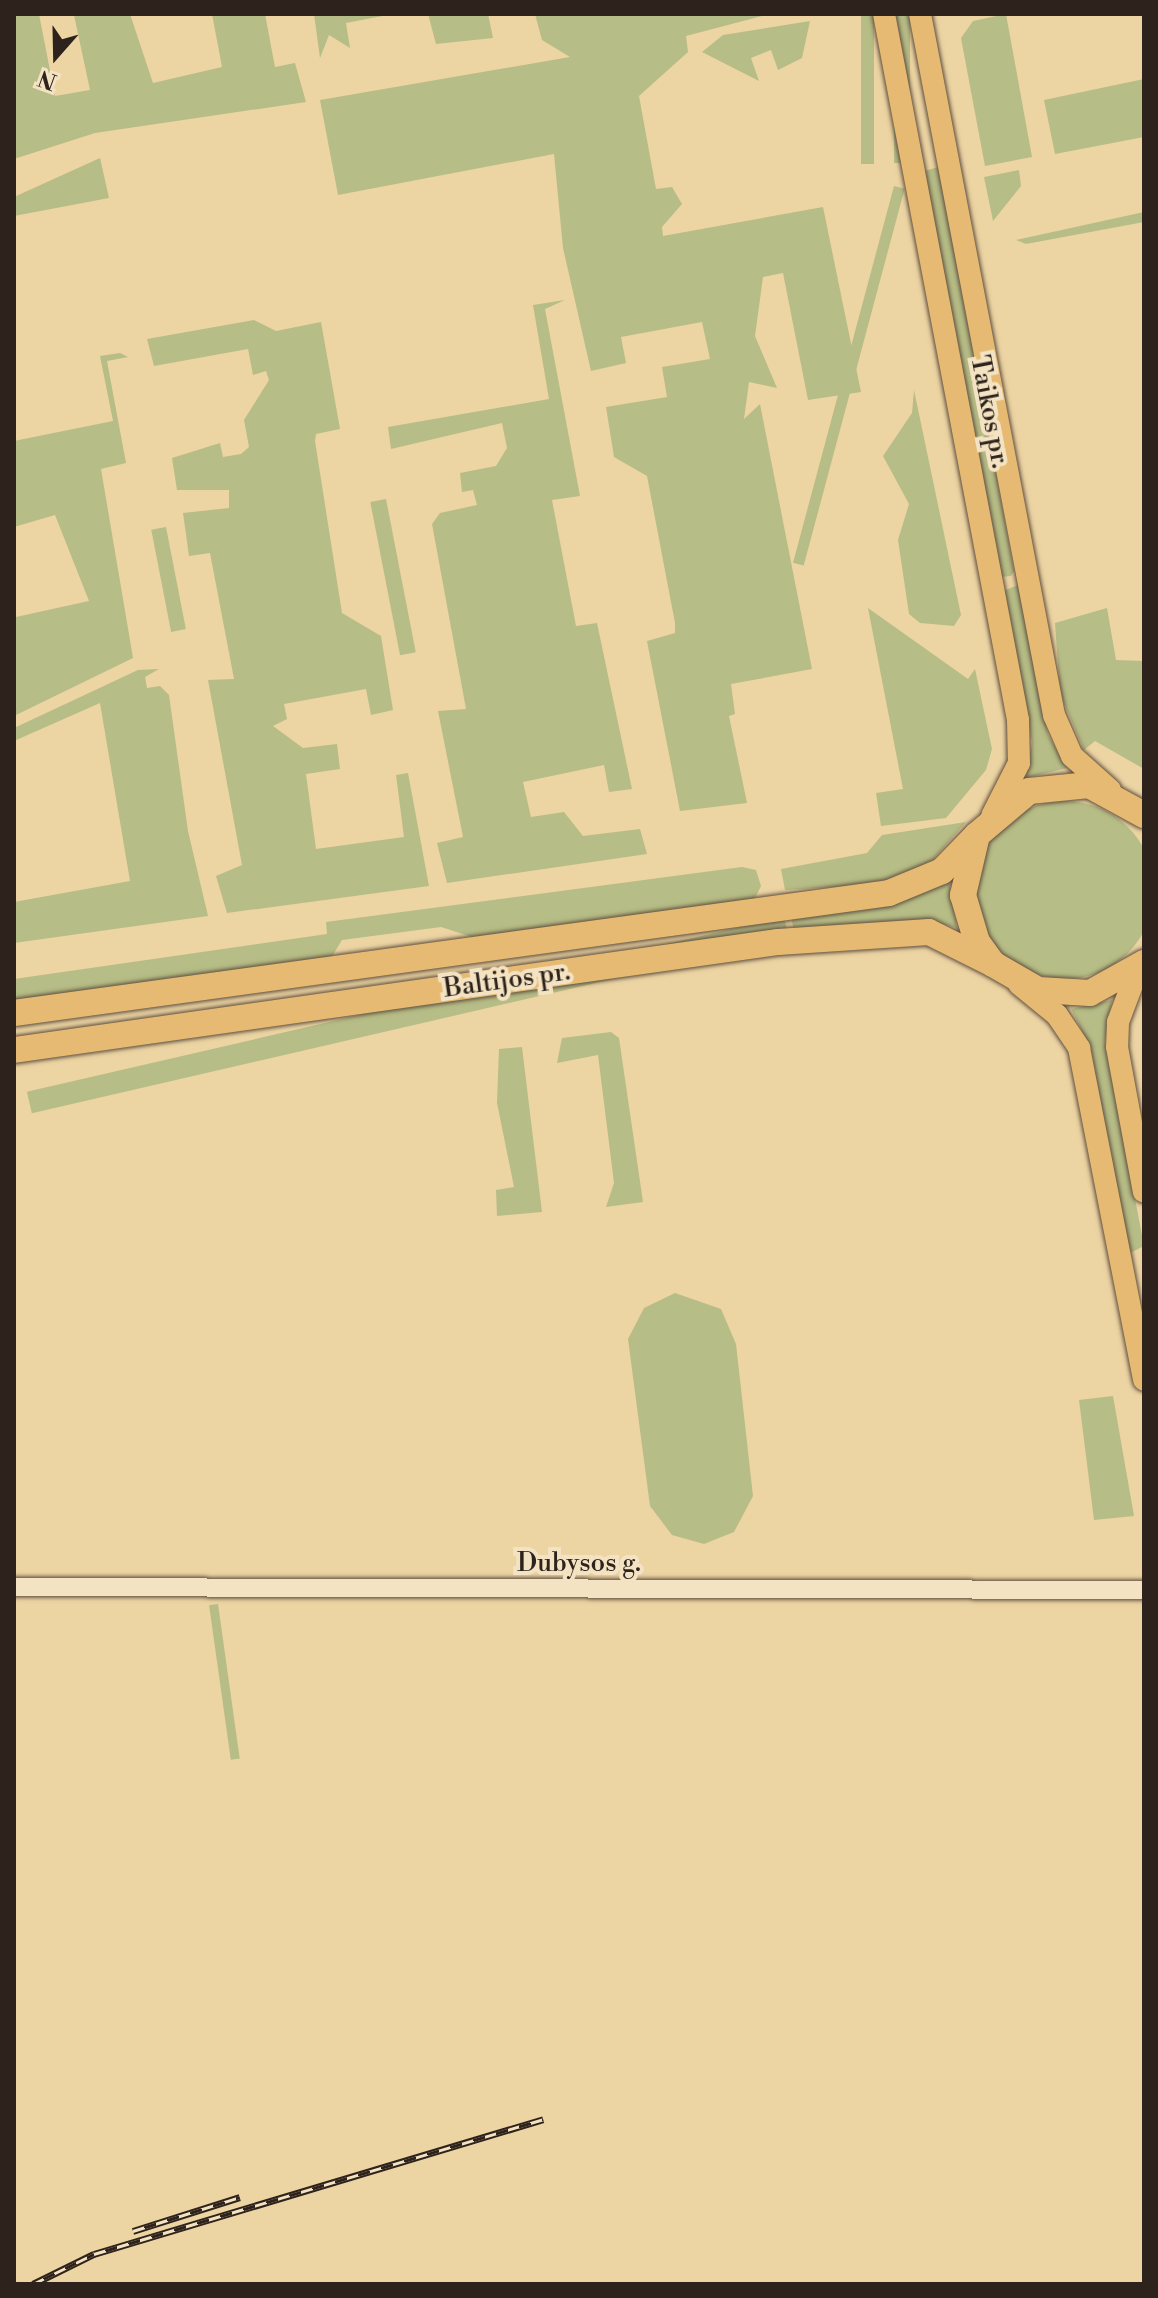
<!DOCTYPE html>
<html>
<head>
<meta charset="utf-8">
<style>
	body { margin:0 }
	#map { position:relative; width:1158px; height:2298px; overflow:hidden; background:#edd4a3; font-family:"Libre Bodoni",serif }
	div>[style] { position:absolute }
	.green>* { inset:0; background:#b7bd86; transform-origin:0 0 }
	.round { border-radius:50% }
	.roads { filter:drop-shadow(0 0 2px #5e4f3e) drop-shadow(0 0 2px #5e4f3e) }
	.minor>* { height:18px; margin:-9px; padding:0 9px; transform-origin:9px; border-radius:9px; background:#f3e3c3 }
	.major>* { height:22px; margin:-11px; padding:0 11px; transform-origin:11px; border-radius:11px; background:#e6ba72 }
	.highway>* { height:26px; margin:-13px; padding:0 13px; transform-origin:13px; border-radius:13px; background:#e6ba72 }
	.rail>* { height:7px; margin-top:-3.5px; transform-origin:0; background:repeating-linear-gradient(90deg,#f3e3c3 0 12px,#2e231c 0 24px); box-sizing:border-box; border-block:2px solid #2e231c }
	span { translate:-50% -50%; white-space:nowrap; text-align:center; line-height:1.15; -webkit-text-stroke:8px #f3e3c3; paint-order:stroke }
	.street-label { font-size:26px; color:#2e231c }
	.frame { position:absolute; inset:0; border:16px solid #2e231c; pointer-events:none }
	.north { position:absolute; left:16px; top:16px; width:80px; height:80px; -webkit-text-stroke:6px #f3e3c3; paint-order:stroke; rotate:200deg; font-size:22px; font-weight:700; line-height:32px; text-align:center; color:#2e231c }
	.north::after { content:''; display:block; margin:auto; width:28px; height:36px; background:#2e231c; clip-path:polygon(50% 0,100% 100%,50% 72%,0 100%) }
</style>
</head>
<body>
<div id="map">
	<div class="green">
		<i style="clip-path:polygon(14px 14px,39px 14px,55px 96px,90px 90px,74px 15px,130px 14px,153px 83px,222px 67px,212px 14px,265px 14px,275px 67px,295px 63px,306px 102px,95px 133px,14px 159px)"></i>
		<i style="clip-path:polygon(314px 14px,393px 14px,346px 23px,350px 48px,329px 35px,320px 58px)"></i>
		<i style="clip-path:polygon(428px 14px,488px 14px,493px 38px,436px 44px)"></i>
		<i style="clip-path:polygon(535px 14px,770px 14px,686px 36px,688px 52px,639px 96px,656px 189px,672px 187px,682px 204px,662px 227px,663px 236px,823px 207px,861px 392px,808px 400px,783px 273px,763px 277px,755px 336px,777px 388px,749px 382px,744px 419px,760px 404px,812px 669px,731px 684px,735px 714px,729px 716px,747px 803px,680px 811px,647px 641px,675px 633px,675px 623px,647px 476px,614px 457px,606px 407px,667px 397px,662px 367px,710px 359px,702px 322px,621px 337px,626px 363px,591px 371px,563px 248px,554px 154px,338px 195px,320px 100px,570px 57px,542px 40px)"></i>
		<i style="left:861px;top:14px;width:13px;height:150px"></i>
		<i style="left:894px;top:14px;width:16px;height:149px"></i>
		<i style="clip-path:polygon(1006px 14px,1032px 157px,985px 166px,961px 38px,973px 21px)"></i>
		<i style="clip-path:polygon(810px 21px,802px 58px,778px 70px,771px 50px,751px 58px,759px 81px,702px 52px,723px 35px)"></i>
		<i style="clip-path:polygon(1144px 79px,1144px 137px,1055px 154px,1044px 100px)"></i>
		<i style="clip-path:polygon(100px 158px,109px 198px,14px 216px,14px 197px)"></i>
		<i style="clip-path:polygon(939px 167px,1014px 571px,1011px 576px,1000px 577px,924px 171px)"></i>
		<i style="clip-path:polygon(1019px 170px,1021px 186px,993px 221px,984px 177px)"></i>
		<i style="left:894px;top:186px;width:11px;height:390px;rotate:15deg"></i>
		<i style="clip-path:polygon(1144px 212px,1144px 222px,1026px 244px,1016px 240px)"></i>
		<i style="clip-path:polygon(565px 300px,545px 309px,580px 496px,552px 500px,576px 626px,597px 623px,632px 789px,609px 792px,604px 765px,523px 782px,531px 817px,564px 812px,583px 836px,640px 829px,647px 854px,447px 883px,437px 843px,463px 837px,438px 711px,466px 709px,432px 524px,440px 513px,477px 505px,473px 490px,462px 492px,460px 473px,496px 466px,507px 448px,502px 423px,391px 449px,388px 427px,549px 399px,533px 305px)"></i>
		<i style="clip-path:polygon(254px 320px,276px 331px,321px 322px,340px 429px,316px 434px,315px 441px,342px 613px,381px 636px,393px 710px,371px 715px,366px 689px,284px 704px,287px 719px,273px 726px,303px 748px,337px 744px,340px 769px,306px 774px,316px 849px,404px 837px,396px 775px,408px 773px,429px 886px,227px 913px,216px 876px,242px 865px,208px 680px,234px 679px,210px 553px,189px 556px,183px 513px,229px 508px,229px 490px,177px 490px,172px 458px,220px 443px,223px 457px,241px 454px,249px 447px,244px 420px,269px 380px,266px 371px,253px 375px,248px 349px,154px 366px,147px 339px)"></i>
		<i style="clip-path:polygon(120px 353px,128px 357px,107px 361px,126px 463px,101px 469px,133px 658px,14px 716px,14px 608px,16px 617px,89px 601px,55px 515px,14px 527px,14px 441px,113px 421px,100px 356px)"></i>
		<i style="clip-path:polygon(914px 390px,961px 615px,954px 626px,920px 623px,909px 614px,898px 540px,909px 504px,883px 456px,912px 413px)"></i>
		<i style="left:386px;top:499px;width:156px;height:16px;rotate:79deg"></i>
		<i style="left:166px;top:527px;width:104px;height:15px;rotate:79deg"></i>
		<i style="clip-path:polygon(1018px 585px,1048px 735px,1067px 768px,1026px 778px,1032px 742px,1003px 591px)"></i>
		<i style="clip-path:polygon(868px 608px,968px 679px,975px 669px,992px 749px,986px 770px,946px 818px,881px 826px,876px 793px,903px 789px)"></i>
		<i style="clip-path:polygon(1107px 608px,1116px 660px,1144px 661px,1144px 769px,1095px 741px,1084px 750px,1060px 694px,1055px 623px)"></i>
		<i style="clip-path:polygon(159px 669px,145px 677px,147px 688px,160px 686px,169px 695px,188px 831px,208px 916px,14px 943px,14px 902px,130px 881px,100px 703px,14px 741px,14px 728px,138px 670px)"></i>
		<i class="round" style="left:976px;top:801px;width:178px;height:178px"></i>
		<i style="clip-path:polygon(966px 822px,928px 865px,880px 884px,785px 890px,781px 869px,867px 853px,882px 835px)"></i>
		<i style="clip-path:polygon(742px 867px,756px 870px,761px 886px,754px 900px,472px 937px,441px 927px,342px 940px,331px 958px,14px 1001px,14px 979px,327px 934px,326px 922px)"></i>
		<i style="clip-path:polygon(949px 880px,957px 928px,936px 922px,795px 937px,791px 916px,901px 901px)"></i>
		<i style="left:784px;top:917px;width:22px;height:777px;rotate:77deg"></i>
		<i style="clip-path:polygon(1112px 1000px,1105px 1041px,1144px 1246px,1130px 1253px,1090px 1046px,1071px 1009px)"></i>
		<i style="clip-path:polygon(611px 1032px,619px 1038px,643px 1202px,606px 1207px,614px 1183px,598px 1055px,557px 1063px,562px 1038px)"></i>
		<i style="clip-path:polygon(522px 1047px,542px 1212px,497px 1216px,496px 1190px,514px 1187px,497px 1103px,499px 1049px)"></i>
		<i style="clip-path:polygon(675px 1293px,721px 1309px,736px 1344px,753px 1496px,734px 1532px,704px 1544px,672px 1535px,650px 1506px,628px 1339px,644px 1308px)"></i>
		<i style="clip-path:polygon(1113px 1396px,1134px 1516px,1094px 1520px,1079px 1400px)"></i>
		<i style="left:218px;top:1604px;width:156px;height:9px;rotate:82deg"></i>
	</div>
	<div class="roads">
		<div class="minor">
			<i style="left:14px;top:1587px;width:1130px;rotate:0.15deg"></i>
		</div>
		<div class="major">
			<i style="left:884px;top:14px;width:719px;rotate:79.25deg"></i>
			<i style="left:1018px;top:720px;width:43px;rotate:88.7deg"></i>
			<i style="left:1019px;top:763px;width:59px;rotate:117deg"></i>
			<i style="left:920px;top:14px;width:714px;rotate:79.18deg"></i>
			<i style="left:1054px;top:715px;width:45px;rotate:66.3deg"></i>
			<i style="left:1072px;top:756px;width:51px;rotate:41.8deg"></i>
			<i style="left:1138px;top:969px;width:57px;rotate:110.7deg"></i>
			<i style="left:1118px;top:1022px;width:25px;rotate:92deg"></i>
			<i style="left:1117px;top:1047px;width:147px;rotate:79.5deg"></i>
			<i style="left:1019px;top:984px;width:49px;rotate:39.2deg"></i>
			<i style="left:1057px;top:1015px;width:40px;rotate:56deg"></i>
			<i style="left:1079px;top:1048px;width:338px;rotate:78.9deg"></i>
		</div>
		<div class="highway">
			<i style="left:1144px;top:815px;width:63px;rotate:-151.4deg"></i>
			<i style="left:1089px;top:785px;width:60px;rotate:174.3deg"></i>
			<i style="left:1029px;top:791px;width:68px;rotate:139.8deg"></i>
			<i style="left:977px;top:835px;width:62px;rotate:103.1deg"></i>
			<i style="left:963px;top:895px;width:49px;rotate:73.4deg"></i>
			<i style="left:977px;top:942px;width:27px;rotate:54deg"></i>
			<i style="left:993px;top:964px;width:52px;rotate:30deg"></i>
			<i style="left:1038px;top:990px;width:52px;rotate:3.3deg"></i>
			<i style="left:1090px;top:993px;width:62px;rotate:-29.1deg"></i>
			<i style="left:14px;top:1013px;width:883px;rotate:-7.81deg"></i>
			<i style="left:889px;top:893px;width:57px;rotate:-22.5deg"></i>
			<i style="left:942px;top:871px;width:50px;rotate:-45.8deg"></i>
			<i style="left:14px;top:1050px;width:772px;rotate:-8.05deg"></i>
			<i style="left:778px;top:942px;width:151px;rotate:-3.8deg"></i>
			<i style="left:929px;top:932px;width:72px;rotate:26.6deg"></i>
		</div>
	</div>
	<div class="rail">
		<i style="left:133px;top:2231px;width:112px;rotate:-17.6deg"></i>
		<i style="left:33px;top:2284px;width:68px;rotate:-26.2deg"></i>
		<i style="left:94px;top:2254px;width:469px;rotate:-16.7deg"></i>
	</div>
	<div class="street-label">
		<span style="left:989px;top:412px;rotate:79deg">Taikos pr.</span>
		<span style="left:507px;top:981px;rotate:-8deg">Baltijos pr.</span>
		<span style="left:579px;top:1564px">Dubysos g.</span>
	</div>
	<div class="frame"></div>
	<div class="north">N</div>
</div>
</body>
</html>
